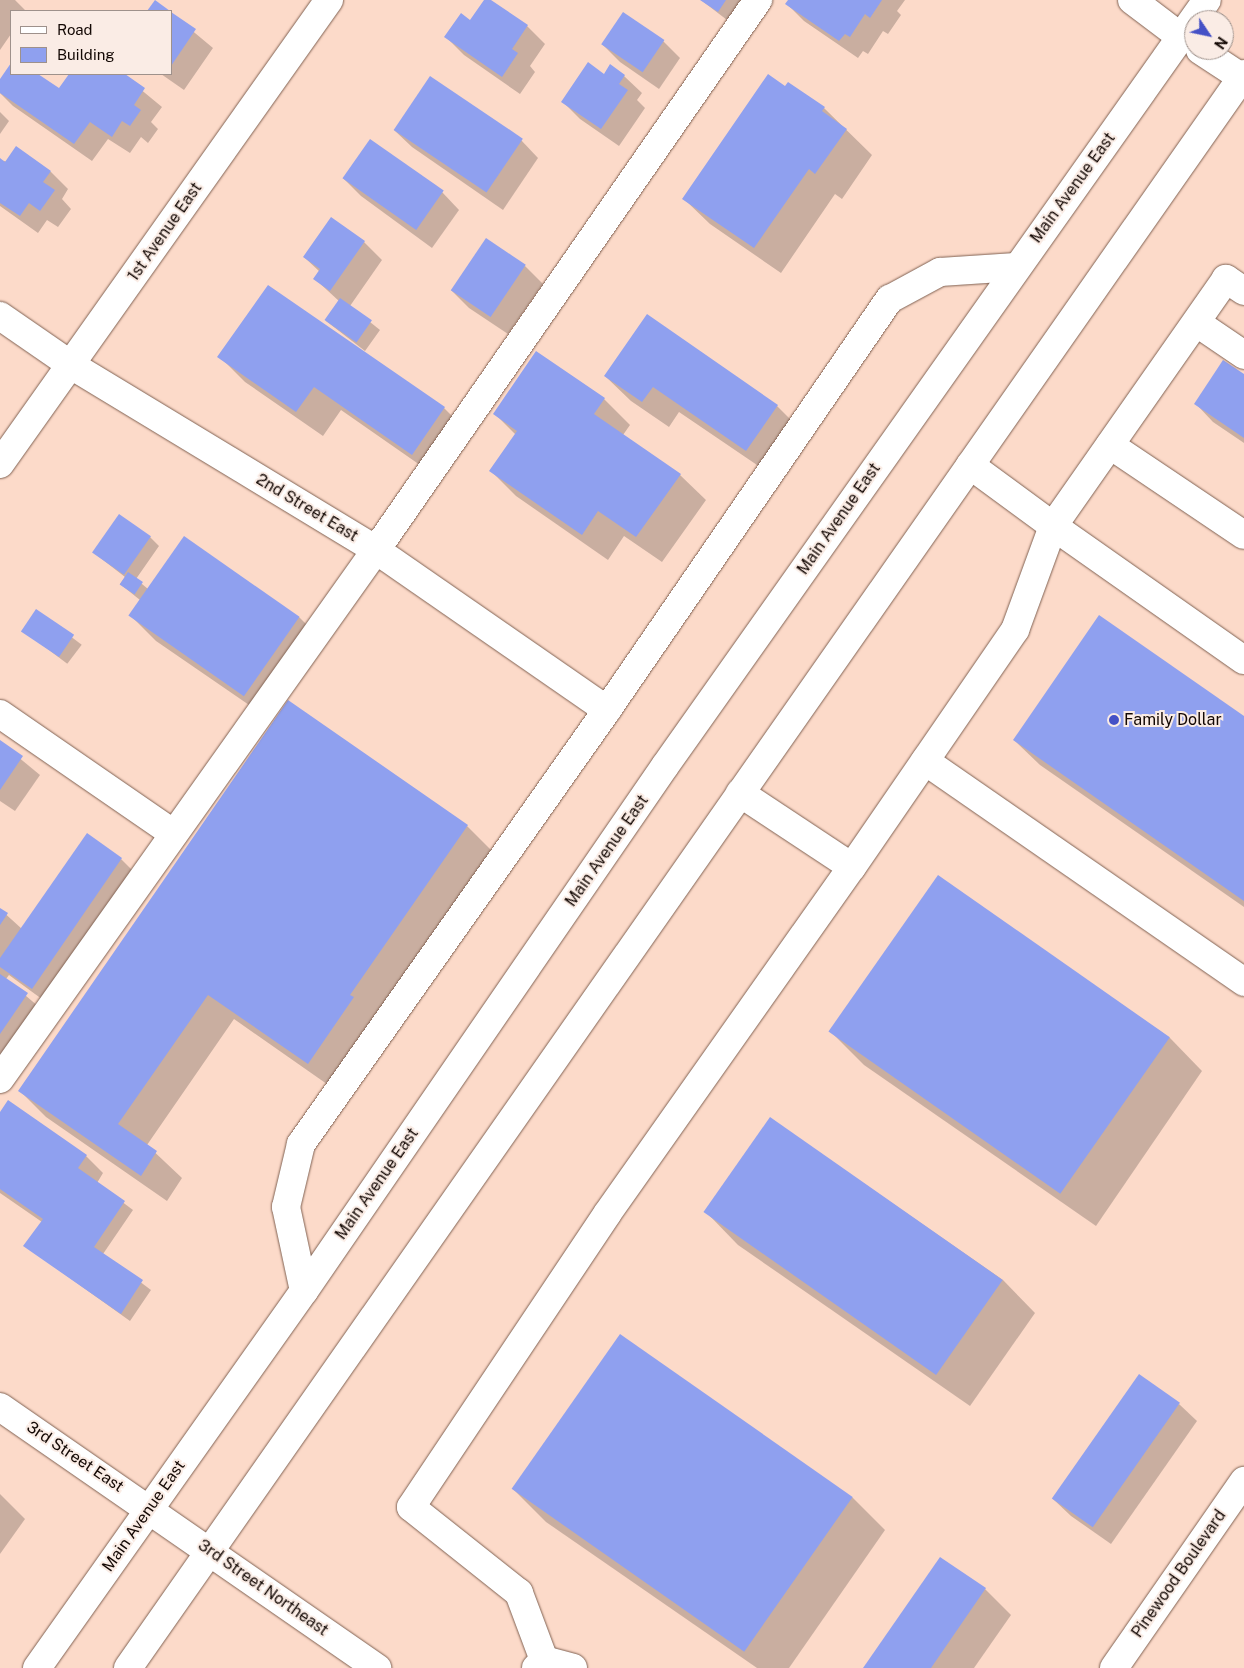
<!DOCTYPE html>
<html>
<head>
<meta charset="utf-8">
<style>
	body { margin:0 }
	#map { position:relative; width:1244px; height:1668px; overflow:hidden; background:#fcdac9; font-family:"Public Sans",sans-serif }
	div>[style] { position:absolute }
	.shadow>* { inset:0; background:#0003; transform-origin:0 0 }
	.building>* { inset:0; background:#8fa0ef; transform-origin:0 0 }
	.roads { filter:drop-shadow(0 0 1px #806253) drop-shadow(0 0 1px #806253) }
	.minor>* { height:28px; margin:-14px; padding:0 14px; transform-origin:14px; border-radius:14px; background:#fff }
	.major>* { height:28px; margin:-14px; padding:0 14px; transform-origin:14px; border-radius:14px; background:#fff }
	.dots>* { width:14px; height:14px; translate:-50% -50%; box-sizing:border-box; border:2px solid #faece5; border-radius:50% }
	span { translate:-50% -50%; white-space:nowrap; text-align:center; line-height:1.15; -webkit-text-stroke:4px #faece5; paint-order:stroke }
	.street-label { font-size:16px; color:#130804 }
	.poi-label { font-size:16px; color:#130804 }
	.left { translate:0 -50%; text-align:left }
	.legend { position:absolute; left:10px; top:10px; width:162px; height:65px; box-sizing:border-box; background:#faece5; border:1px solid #9e918b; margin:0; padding:6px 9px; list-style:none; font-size:15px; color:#130804 }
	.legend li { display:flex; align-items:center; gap:10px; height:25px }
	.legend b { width:25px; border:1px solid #9e918b }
	.north { position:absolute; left:1184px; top:10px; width:50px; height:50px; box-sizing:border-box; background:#faece5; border:1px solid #9e918b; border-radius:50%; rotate:124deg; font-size:14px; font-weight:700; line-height:20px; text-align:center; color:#130804 }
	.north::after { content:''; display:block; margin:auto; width:18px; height:22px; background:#4551c6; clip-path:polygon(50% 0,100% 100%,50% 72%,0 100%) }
</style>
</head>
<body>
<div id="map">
	<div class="shadow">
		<i style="clip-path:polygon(0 0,15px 0,26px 11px,11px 11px,11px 34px,0 50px)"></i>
		<i style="clip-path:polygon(485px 0,527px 26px,545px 44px,530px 66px,535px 72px,520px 94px,464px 55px,446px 37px,470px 22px)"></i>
		<i style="clip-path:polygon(701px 0,741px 0,727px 20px)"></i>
		<i style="clip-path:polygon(789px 0,905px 0,897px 11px,901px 15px,888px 34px,883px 31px,868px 54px,863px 51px,858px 58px,804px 21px,787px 4px)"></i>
		<i style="clip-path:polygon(171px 13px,213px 48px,184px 90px,161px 74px,171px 74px)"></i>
		<i style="clip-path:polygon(663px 41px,680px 58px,659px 89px,620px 62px,602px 44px)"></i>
		<i style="clip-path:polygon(11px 65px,11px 74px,36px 74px,59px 90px,70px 74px,122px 74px,162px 107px,151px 122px,158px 129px,148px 143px,141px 137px,130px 153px,108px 139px,92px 161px,13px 106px,0 93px,0 82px)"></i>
		<i style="clip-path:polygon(604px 75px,624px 76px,642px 93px,637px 100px,645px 108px,619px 146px,580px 119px,563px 102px)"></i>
		<i style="clip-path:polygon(786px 88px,824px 108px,872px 155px,842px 199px,835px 194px,781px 273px,710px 224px,684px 199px)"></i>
		<i style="clip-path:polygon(0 112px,9px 121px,0 134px)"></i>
		<i style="clip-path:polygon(394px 130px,521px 140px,538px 158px,503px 210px,412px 147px)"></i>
		<i style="clip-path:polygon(0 160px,51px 172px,68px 189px,62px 199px,71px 209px,58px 227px,47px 220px,38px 233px,0 206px)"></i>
		<i style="clip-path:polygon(343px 178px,442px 192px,459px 210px,432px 248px,361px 196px)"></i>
		<i style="clip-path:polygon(364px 242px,382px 260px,350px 306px,380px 330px,365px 351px,326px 321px,340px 302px,315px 279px,320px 272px,304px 257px)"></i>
		<i style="clip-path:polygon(525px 266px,543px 284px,508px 334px,469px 308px,451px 290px)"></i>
		<i style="clip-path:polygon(647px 316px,777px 406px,803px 432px,773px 476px,679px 412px,669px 427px,631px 401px,605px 376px)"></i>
		<i style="clip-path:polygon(219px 356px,444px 408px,462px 426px,430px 472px,341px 410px,323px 436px,245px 382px)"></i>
		<i style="clip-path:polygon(1244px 376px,1244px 443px,1213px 422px,1196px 404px)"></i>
		<i style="clip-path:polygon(604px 399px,630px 425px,623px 435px,680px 475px,706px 500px,662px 562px,624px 536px,608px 560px,516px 496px,491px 471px,516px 435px,494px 413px)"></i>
		<i style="clip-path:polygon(150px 537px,159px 546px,136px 579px,148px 589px,299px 617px,325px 643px,271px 720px,156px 641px,130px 615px,140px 600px,120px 584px,125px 577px,94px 553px)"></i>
		<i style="left:37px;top:611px;width:56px;height:24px;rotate:37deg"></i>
		<i style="clip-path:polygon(1244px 717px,1244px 907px,1040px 765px,1014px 740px)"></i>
		<i style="clip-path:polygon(0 742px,40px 775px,15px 811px,0 801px)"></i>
		<i style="clip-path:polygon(467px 826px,493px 852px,334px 1089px,234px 1019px,147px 1145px,182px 1178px,167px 1201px,46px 1117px,20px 1091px)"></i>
		<i style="clip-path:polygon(121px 859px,138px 876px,50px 1005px,9px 975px,6px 979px,45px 1012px,0 1077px,0 909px,22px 929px)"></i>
		<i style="clip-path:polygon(938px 877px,1170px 1038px,1202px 1071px,1096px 1226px,864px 1065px,831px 1032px)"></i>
		<i style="clip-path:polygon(0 1114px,86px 1156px,103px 1173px,97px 1183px,133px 1210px,103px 1254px,151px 1290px,130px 1321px,25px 1246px,42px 1222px,0 1193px)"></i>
		<i style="clip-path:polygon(771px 1119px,1003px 1280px,1035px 1313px,970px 1406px,738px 1245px,706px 1212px)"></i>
		<i style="clip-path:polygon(1179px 1404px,1197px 1421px,1111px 1544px,1071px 1516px,1053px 1499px)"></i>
		<i style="clip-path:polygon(513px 1489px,852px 1497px,885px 1530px,789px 1668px,757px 1668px,546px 1522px)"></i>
		<i style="clip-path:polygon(0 1494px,25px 1519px,0 1554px)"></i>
		<i style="clip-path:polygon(985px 1589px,1011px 1615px,974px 1668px,865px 1668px)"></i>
	</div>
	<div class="building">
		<i style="clip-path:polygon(155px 0,170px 11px,147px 11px)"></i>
		<i style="clip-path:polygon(484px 0,491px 0,528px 25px,512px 49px,518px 53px,502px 77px,444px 37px,461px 13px,470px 20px)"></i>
		<i style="clip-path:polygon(700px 0,726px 0,718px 12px)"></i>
		<i style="clip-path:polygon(788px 0,882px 0,870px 18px,865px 14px,850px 37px,845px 34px,839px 41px,785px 4px)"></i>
		<i style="clip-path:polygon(171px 12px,196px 29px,171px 66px)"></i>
		<i style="left:623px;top:12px;width:50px;height:39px;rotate:34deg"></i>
		<i style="clip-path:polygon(588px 62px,604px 74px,610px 64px,625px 75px,619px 84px,628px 90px,601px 129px,561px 102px)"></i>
		<i style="clip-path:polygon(11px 63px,11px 74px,38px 74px,59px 88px,69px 74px,125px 74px,145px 88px,134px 105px,141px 110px,130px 126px,122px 121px,112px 137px,90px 122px,74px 144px,0 93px,0 79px)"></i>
		<i style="clip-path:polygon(768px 74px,785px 86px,788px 82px,825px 107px,822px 111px,847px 129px,815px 174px,809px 169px,754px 248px,682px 199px)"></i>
		<i style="left:430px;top:76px;width:112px;height:65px;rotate:34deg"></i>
		<i style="left:370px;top:139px;width:90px;height:48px;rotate:35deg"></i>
		<i style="clip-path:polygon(16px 146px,51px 171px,43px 182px,55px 190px,40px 211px,29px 203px,20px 216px,0 203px,0 158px,5px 162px)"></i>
		<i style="clip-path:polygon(331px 217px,365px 241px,330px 291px,313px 279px,320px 269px,303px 257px)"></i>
		<i style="left:486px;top:238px;width:48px;height:63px;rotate:34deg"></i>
		<i style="clip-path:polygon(268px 285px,445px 407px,412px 455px,314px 387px,296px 412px,217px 357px)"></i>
		<i style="left:340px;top:298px;width:39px;height:27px;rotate:35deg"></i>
		<i style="clip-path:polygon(647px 314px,778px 405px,746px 451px,653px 387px,642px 402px,604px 376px)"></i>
		<i style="clip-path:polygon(536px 351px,605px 398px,594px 414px,681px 474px,636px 537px,598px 511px,582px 535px,489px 471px,517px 431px,493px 414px)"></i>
		<i style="clip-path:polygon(1223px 360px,1244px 374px,1244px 438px,1194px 404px)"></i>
		<i style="left:119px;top:514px;width:39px;height:47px;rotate:35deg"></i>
		<i style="left:184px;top:536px;width:141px;height:97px;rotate:35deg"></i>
		<i style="left:128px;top:572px;width:18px;height:15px;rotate:34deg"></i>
		<i style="left:36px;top:609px;width:46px;height:27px;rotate:34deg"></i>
		<i style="clip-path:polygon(1099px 615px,1244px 716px,1244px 901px,1013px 740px)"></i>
		<i style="clip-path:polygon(288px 700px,468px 825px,350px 995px,354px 997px,308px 1064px,208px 995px,118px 1124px,157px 1151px,141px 1176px,18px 1091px)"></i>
		<i style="clip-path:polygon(0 740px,23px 756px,0 790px)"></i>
		<i style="clip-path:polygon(87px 833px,122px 858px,32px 989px,0 967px,0 958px)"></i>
		<i style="left:938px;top:875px;width:283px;height:191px;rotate:35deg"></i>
		<i style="clip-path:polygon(0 908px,8px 913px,0 925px)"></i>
		<i style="clip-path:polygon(0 974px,28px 993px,0 1034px)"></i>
		<i style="clip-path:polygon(8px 1100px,87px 1155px,78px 1168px,125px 1201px,94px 1247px,143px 1280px,121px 1314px,23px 1246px,43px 1219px,0 1189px,0 1112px)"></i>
		<i style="left:770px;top:1117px;width:284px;height:116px;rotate:35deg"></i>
		<i style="left:620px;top:1334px;width:284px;height:189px;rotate:35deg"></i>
		<i style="left:1139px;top:1374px;width:50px;height:152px;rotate:35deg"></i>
		<i style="clip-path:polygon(940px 1557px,986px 1588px,931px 1668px,863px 1668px)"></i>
	</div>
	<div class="roads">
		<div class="minor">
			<i style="left:1132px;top:0;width:61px;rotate:37.1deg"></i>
			<i style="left:1244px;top:291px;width:22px;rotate:-146deg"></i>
			<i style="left:1226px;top:279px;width:302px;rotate:125deg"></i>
			<i style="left:1053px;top:526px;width:233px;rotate:35.1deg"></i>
			<i style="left:0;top:316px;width:86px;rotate:34.6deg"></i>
			<i style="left:71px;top:365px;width:357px;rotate:31.2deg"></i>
			<i style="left:376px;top:550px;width:281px;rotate:34.7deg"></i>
			<i style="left:1197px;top:323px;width:57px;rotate:34.2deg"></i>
			<i style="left:1110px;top:445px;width:161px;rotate:33.9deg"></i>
			<i style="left:0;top:464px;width:569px;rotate:-54.66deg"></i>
			<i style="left:0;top:714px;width:211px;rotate:34.6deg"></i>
			<i style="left:925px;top:761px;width:388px;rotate:34.7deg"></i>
			<i style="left:740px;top:793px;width:134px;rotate:33.5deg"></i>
			<i style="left:0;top:1079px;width:649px;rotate:-54.6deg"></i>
			<i style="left:376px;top:550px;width:670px;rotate:-55.22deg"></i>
			<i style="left:304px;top:1291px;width:86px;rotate:-102.1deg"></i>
			<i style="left:286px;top:1207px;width:65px;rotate:-76.6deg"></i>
			<i style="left:301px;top:1144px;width:531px;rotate:-54.81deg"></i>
			<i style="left:607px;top:710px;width:499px;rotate:-55.5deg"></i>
			<i style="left:890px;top:299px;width:57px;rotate:-28.4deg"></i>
			<i style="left:940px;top:272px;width:76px;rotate:-3.8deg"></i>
			<i style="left:0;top:1407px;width:459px;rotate:34.7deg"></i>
			<i style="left:544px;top:1660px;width:72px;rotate:-110.5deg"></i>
			<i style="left:519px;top:1593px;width:138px;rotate:-141.5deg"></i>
			<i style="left:411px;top:1507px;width:353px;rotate:-56.2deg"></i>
			<i style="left:607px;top:1214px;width:425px;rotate:-54.8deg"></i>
			<i style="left:852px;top:867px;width:288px;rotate:-55.5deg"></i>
			<i style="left:1015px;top:630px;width:111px;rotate:-69.9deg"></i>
			<i style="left:1053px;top:526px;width:103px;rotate:-143.7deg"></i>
			<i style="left:536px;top:1668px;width:11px;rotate:-45deg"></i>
			<i style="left:544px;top:1660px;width:30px;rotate:15deg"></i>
			<i style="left:1114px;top:1668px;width:228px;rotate:-55.2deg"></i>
		</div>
		<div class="major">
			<i style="left:1200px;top:50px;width:53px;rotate:33.4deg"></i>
			<i style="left:37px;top:1668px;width:462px;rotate:-54.7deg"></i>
			<i style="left:304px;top:1291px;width:637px;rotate:-55.49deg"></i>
			<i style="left:665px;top:766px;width:938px;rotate:-54.72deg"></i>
			<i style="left:128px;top:1668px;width:1946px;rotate:-55deg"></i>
		</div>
	</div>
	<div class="dots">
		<i style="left:1114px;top:720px;background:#4551c6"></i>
	</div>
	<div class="street-label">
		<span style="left:1073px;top:188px;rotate:-54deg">Main Avenue East</span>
		<span style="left:165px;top:232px;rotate:-55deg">1st Avenue East</span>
		<span style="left:307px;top:508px;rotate:31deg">2nd Street East</span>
		<span style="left:839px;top:519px;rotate:-55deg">Main Avenue East</span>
		<span style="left:607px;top:851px;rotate:-55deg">Main Avenue East</span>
		<span style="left:377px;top:1184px;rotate:-55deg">Main Avenue East</span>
		<span style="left:75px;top:1457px;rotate:34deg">3rd Street East</span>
		<span style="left:144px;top:1516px;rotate:-55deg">Main Avenue East</span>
		<span style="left:1179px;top:1574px;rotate:-55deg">Pinewood Boulevard</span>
		<span style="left:263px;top:1588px;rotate:35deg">3rd Street Northeast</span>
	</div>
	<div class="poi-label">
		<span class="left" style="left:1124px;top:720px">Family Dollar</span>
	</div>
	<ul class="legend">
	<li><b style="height:6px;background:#fff"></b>Road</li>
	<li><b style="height:14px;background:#8fa0ef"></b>Building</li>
	</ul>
	<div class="north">N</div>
</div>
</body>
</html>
